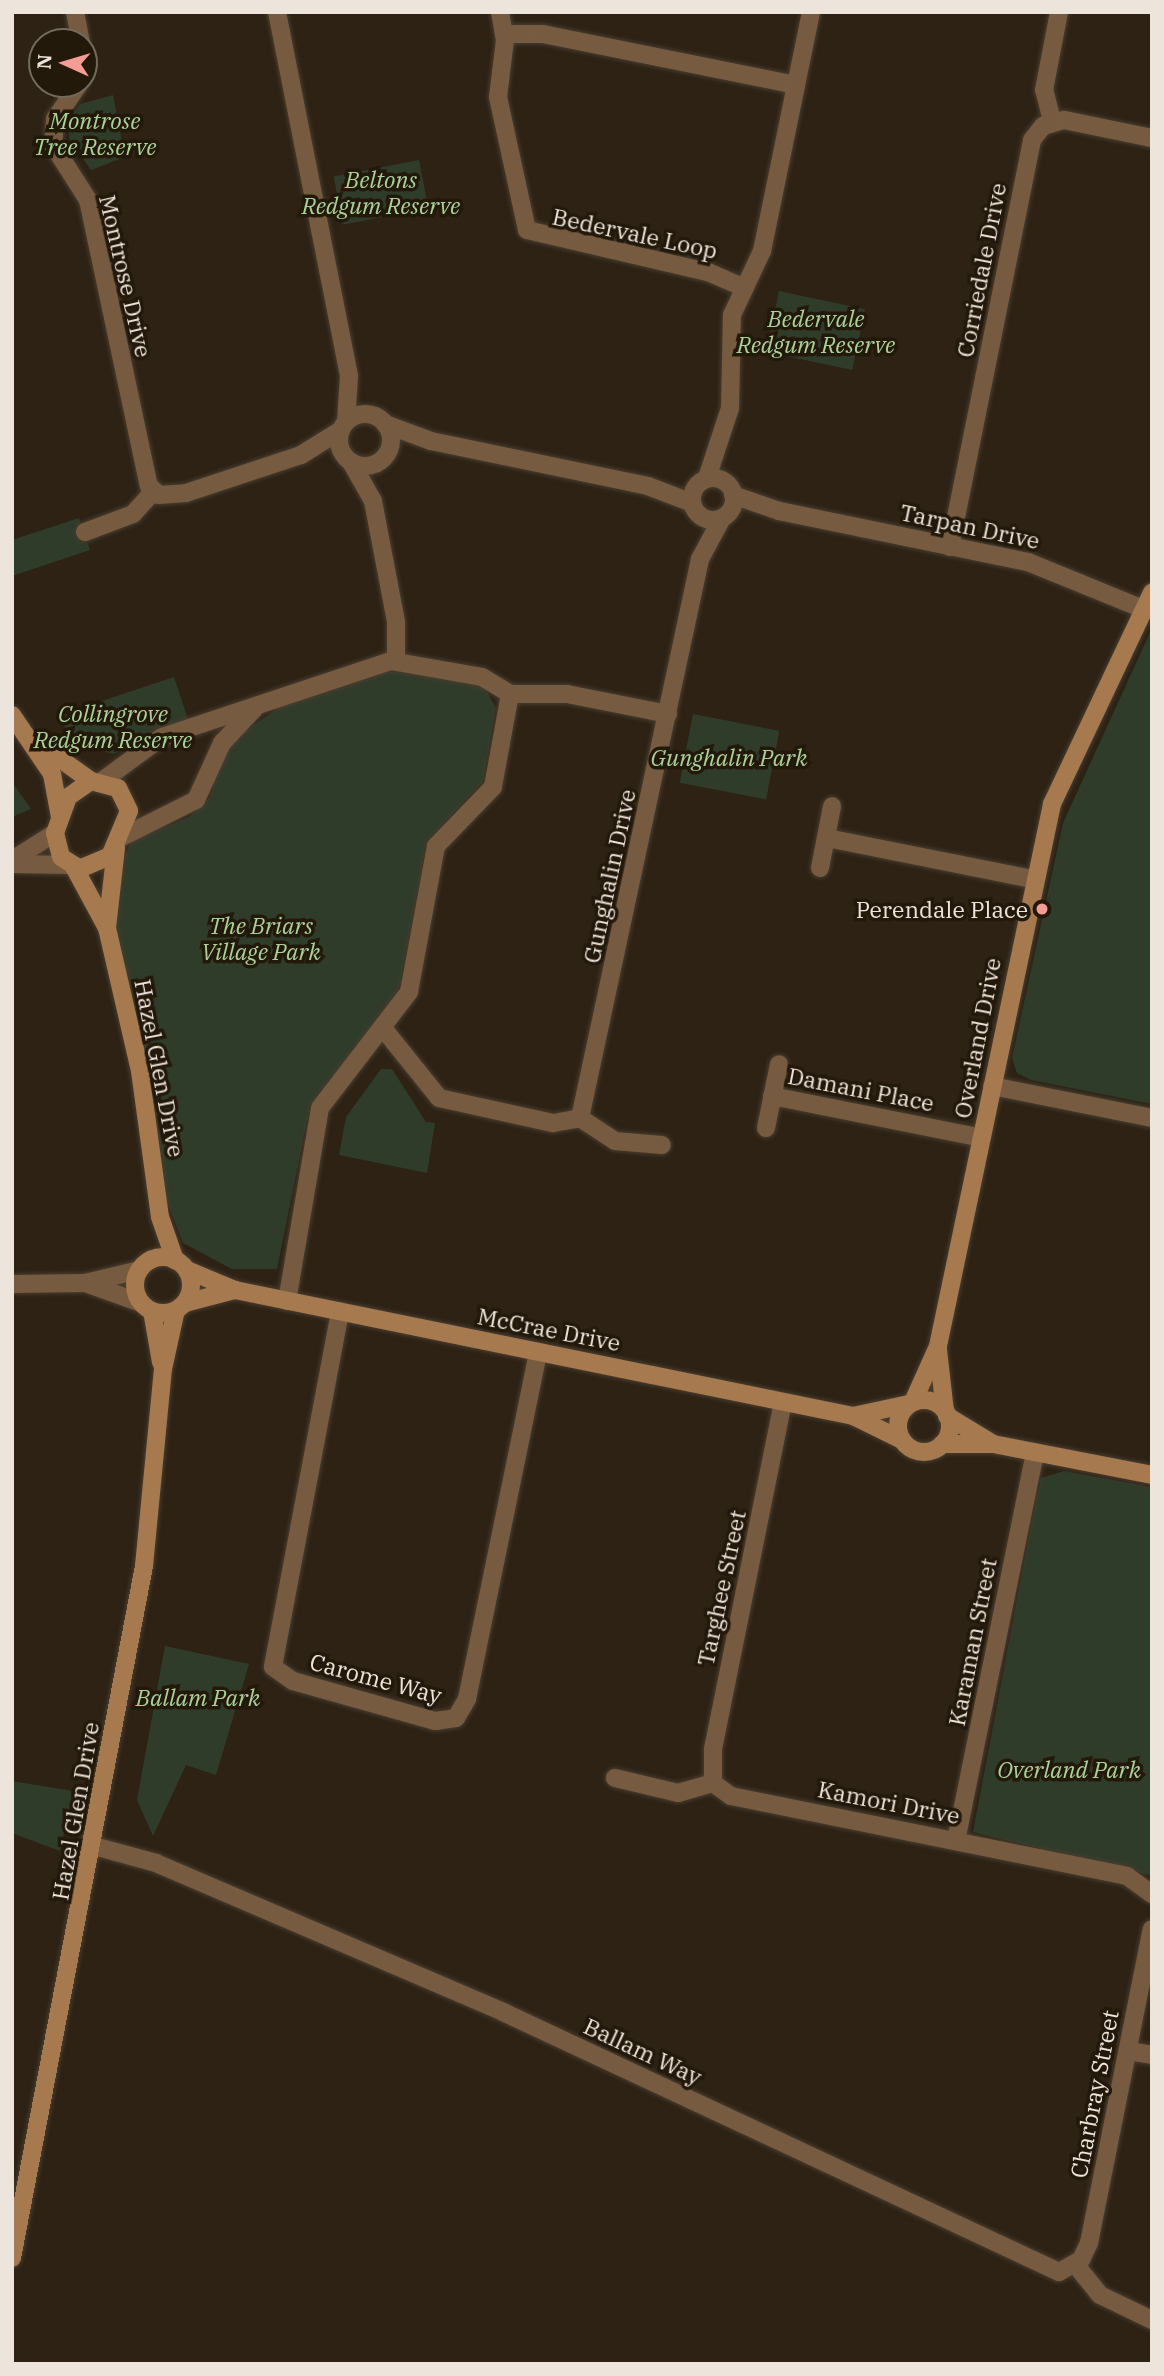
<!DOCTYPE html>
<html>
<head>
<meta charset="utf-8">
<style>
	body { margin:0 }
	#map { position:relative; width:1164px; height:2376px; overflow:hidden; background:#2d2214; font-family:"IBM Plex Serif",serif }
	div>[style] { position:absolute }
	.green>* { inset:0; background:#303c2a; transform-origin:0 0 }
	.roads { filter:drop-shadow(0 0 2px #483d30) drop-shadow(0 0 2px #483d30) }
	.street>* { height:18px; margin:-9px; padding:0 9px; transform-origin:9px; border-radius:9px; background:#775b41 }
	.street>.ring { margin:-9px; padding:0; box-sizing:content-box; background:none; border:18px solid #775b41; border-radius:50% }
	.secondary>* { height:18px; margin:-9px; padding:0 9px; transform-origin:9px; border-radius:9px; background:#a6794f }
	.secondary>.ring { margin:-9px; padding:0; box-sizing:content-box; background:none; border:18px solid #a6794f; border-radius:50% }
	.dots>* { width:19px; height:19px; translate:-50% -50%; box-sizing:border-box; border:4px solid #23190b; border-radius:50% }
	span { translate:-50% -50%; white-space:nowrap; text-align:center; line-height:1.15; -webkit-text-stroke:7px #23190b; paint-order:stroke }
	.park-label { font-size:23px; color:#acd299; font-style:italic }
	.street-label { font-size:23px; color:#ede5dc }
	.poi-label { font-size:23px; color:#ede5dc }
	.right { translate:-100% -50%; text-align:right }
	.frame { position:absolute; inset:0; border:14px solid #ede5dc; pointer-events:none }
	.north { position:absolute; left:28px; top:28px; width:70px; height:70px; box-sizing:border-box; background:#23190b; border:2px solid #746b5f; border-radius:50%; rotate:274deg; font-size:19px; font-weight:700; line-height:28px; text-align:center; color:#ede5dc }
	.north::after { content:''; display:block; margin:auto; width:24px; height:32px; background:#f59c95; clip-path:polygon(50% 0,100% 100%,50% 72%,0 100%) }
</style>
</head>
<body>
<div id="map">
	<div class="green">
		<i style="clip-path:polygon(113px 95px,125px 157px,91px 170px,69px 138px,70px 118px,80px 104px)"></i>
		<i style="left:419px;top:160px;width:49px;height:87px;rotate:79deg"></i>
		<i style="left:779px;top:291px;width:88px;height:62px;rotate:12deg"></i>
		<i style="clip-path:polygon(79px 518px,90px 550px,12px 576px,12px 540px)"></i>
		<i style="clip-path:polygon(1152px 628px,1152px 1104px,1031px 1080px,1017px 1073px,1012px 1058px,1063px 823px)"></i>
		<i style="clip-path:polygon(392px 668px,484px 686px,496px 708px,483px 782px,427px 841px,399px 989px,310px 1106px,277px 1269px,232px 1269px,183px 1243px,163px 1191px,115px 933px,120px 866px,132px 840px,189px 817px,210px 797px,226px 745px,285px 703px)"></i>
		<i style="clip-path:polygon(174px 677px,189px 722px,158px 739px,113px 754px,78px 745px,57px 716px)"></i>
		<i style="left:693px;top:714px;width:88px;height:70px;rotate:11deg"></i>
		<i style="clip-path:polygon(12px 782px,31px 809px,12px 817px)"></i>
		<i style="clip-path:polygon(381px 1069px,392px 1069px,426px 1122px,435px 1123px,427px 1173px,339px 1155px,346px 1117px)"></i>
		<i style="clip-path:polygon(1064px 1471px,1152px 1487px,1152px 1876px,973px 1832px,1036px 1499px,1041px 1478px)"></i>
		<i style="clip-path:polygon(165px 1646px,249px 1664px,216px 1775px,186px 1765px,153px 1836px,137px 1800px)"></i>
		<i style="clip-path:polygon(12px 1781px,73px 1791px,60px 1851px,12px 1833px)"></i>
	</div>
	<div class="roads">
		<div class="street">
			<i style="left:75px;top:12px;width:31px;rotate:79deg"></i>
			<i style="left:277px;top:12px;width:371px;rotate:78.8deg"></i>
			<i style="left:349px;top:376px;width:46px;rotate:93.7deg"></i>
			<i style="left:500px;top:12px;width:28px;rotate:80deg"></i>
			<i style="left:505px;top:40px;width:57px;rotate:97deg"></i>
			<i style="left:498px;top:97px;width:136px;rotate:77.7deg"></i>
			<i style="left:527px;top:230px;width:186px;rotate:13.1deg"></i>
			<i style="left:708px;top:272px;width:40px;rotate:23.4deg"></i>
			<i style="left:504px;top:34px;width:39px"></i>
			<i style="left:543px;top:34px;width:258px;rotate:11.4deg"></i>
			<i style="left:79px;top:84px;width:42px;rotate:124.4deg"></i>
			<i style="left:55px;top:119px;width:26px;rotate:94deg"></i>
			<i style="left:53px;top:145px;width:65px;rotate:57.5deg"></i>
			<i style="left:88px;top:200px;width:292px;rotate:78deg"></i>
			<i style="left:149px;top:486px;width:13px;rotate:42deg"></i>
			<i style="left:159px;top:495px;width:27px;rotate:-4deg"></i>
			<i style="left:186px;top:493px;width:121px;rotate:-18.3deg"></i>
			<i style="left:301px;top:455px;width:47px;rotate:-32deg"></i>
			<i style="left:1052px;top:121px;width:32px;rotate:-104deg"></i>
			<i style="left:1044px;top:90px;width:79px;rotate:-79.1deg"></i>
			<i class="ring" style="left:339px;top:414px;width:34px;height:34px"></i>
			<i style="left:385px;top:424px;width:49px;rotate:20.3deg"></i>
			<i style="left:431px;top:441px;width:222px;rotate:11.7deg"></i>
			<i style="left:648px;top:486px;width:47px;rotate:21.1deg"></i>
			<i style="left:351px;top:462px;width:45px;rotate:60.6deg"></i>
			<i style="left:373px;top:501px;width:123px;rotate:79.2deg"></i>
			<i style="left:396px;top:622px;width:38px;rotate:90deg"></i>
			<i style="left:707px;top:478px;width:74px;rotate:-71.8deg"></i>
			<i style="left:730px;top:408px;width:93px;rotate:-88.8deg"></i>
			<i style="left:732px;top:315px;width:71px;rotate:-64.9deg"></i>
			<i style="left:762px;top:251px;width:244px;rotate:-78.4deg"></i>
			<i class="ring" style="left:692px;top:478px;width:24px;height:24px"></i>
			<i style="left:733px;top:495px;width:49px;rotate:19.2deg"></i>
			<i style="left:779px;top:511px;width:254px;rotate:11.6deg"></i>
			<i style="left:1028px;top:562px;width:124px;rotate:22.2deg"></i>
			<i style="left:85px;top:532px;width:51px;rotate:-20.6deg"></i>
			<i style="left:133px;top:514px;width:31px;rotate:-48deg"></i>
			<i style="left:950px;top:547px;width:415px;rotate:-78.6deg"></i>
			<i style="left:1032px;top:140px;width:18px;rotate:-52deg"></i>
			<i style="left:1043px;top:126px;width:22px;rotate:-16deg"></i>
			<i style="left:1064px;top:120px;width:90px;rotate:11.6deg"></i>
			<i style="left:510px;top:694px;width:57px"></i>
			<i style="left:567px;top:694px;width:103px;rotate:11.2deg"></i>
			<i style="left:102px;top:781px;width:74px;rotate:-36.3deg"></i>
			<i style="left:162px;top:737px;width:241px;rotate:-18.4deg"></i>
			<i style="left:391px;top:661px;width:92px;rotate:10deg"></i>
			<i style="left:482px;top:677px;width:33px;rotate:31deg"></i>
			<i style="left:510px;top:694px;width:95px;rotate:100.4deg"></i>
			<i style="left:493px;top:787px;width:82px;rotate:134deg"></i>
			<i style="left:436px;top:846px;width:148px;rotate:100.5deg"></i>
			<i style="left:409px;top:992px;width:146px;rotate:127.5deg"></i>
			<i style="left:320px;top:1108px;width:196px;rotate:99.7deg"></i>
			<i style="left:120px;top:838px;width:85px;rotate:-26.6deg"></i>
			<i style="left:196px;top:800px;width:63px;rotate:-65.5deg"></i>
			<i style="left:222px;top:743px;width:47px;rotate:-46.7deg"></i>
			<i style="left:827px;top:838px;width:210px;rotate:11.3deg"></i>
			<i style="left:12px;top:860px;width:51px;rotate:-32.1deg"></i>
			<i style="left:12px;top:864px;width:58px;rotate:1deg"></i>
			<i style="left:820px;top:868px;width:63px;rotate:-79deg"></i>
			<i style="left:382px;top:1027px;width:91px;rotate:51.2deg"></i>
			<i style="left:439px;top:1098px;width:117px;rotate:12.4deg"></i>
			<i style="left:553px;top:1123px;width:27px;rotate:-10deg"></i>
			<i style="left:580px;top:1118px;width:572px;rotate:-77.88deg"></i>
			<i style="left:700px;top:559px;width:47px;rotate:-61.8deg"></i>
			<i style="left:992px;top:1086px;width:163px;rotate:11.3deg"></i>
			<i style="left:772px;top:1096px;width:214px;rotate:11.3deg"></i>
			<i style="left:580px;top:1118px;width:42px;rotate:33.3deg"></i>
			<i style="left:615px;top:1141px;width:47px;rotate:4.9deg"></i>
			<i style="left:766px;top:1128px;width:65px;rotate:-78.5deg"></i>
			<i style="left:12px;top:1284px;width:73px;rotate:-0.8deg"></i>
			<i style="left:85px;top:1283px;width:56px;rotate:-13.5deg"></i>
			<i style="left:88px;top:1284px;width:56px;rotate:19.7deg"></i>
			<i style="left:340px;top:1312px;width:361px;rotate:100.7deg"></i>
			<i style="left:273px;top:1667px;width:24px;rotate:35deg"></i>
			<i style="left:293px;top:1681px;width:148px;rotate:15.7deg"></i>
			<i style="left:435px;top:1721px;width:21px;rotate:-8deg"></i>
			<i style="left:456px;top:1718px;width:22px;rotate:-60deg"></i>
			<i style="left:467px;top:1699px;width:354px;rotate:-78.4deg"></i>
			<i style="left:615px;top:1778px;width:65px;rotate:13.4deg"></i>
			<i style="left:678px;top:1793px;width:36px;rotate:-16deg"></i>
			<i style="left:713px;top:1783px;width:22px;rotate:36deg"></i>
			<i style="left:731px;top:1796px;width:404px;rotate:11.4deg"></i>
			<i style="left:1127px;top:1876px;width:31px;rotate:36deg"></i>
			<i style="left:713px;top:1783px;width:34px;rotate:-90deg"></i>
			<i style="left:713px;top:1749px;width:354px;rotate:-78.6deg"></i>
			<i style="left:956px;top:1841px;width:396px;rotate:-78.5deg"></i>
			<i style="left:94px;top:1846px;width:64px;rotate:15.3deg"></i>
			<i style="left:156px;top:1863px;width:378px;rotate:23.2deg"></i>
			<i style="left:503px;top:2012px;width:614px;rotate:25.06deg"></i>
			<i style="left:1059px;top:2272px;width:25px;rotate:-29deg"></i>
			<i style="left:1081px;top:2260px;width:19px;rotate:-65deg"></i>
			<i style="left:1089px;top:2243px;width:320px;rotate:-78.7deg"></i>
			<i style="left:1128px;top:2051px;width:24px;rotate:9deg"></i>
			<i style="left:1075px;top:2264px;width:40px;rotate:51deg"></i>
			<i style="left:1100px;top:2295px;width:58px;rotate:25.7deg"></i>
		</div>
		<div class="secondary">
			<i style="left:12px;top:715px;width:71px;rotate:55.9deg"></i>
			<i style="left:52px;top:774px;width:44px;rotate:79.5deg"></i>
			<i style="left:38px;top:743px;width:65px;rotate:35.6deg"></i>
			<i style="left:91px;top:781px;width:28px;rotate:15deg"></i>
			<i style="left:118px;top:788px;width:25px;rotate:64deg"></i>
			<i style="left:129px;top:811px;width:49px;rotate:112.9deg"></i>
			<i style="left:110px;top:856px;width:33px;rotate:157deg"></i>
			<i style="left:80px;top:869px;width:22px;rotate:-148deg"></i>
			<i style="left:61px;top:857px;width:25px;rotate:-104deg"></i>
			<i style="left:55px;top:833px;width:38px;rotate:-70deg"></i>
			<i style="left:68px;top:797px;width:28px;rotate:-35deg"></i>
			<i style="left:74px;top:867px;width:69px;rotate:61.6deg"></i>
			<i style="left:107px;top:928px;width:147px;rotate:77deg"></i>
			<i style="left:140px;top:1071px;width:147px;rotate:82.2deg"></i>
			<i style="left:160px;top:1217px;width:46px;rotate:70.8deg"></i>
			<i style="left:107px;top:928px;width:81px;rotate:-83.6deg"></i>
			<i class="ring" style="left:135px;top:1257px;width:38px;height:38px"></i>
			<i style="left:187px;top:1270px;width:52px;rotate:22.6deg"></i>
			<i style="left:235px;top:1290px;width:631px;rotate:11.52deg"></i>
			<i style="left:853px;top:1416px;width:55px;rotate:26.1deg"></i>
			<i style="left:185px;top:1303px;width:52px;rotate:-14.6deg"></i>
			<i style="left:152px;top:1311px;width:52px;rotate:80deg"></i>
			<i style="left:938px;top:1350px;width:61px;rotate:83.5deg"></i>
			<i class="ring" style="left:898px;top:1400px;width:34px;height:34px"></i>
			<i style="left:913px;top:1402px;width:61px;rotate:-65.9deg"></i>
			<i style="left:938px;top:1346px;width:554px;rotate:-78.12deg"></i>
			<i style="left:1052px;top:804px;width:234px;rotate:-64.7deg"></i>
			<i style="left:853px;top:1416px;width:57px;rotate:-12.1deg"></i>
			<i style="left:947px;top:1416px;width:54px;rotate:31.3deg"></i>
			<i style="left:942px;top:1444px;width:51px"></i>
			<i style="left:993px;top:1444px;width:162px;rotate:11deg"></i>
			<i style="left:12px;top:2258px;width:704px;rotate:-79.2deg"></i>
			<i style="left:144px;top:1566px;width:198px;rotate:-84.5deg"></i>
			<i style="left:163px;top:1369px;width:60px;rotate:-77.6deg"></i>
		</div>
	</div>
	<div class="dots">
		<i style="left:1042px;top:909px;background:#f59c95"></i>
	</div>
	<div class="park-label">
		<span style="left:95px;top:133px">Montrose<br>Tree Reserve</span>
		<span style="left:381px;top:192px">Beltons<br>Redgum Reserve</span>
		<span style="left:816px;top:331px">Bedervale<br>Redgum Reserve</span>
		<span style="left:113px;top:726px">Collingrove<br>Redgum Reserve</span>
		<span style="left:729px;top:757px">Gunghalin Park</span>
		<span style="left:261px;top:938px">The Briars<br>Village Park</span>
		<span style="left:198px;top:1697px">Ballam Park</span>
		<span style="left:1069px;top:1769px">Overland Park</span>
	</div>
	<div class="street-label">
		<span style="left:635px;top:233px;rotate:12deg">Bedervale Loop</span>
		<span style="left:981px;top:270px;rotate:-79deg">Corriedale Drive</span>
		<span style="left:126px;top:276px;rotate:77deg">Montrose Drive</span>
		<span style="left:970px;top:526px;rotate:12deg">Tarpan Drive</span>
		<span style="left:609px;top:876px;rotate:-78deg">Gunghalin Drive</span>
		<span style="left:977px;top:1038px;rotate:-79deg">Overland Drive</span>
		<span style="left:160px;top:1068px;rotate:79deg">Hazel Glen Drive</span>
		<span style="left:861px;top:1089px;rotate:11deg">Damani Place</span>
		<span style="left:549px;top:1329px;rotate:11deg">McCrae Drive</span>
		<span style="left:721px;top:1588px;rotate:-78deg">Targhee Street</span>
		<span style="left:972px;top:1642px;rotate:-79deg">Karaman Street</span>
		<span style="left:376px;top:1678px;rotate:15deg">Carome Way</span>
		<span style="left:889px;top:1802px;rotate:11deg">Kamori Drive</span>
		<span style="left:75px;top:1811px;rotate:-80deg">Hazel Glen Drive</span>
		<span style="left:643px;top:2051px;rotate:25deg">Ballam Way</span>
		<span style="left:1094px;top:2094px;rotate:-79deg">Charbray Street</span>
	</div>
	<div class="poi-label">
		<span class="right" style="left:1028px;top:909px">Perendale Place</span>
	</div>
	<div class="frame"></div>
	<div class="north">N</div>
</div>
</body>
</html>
